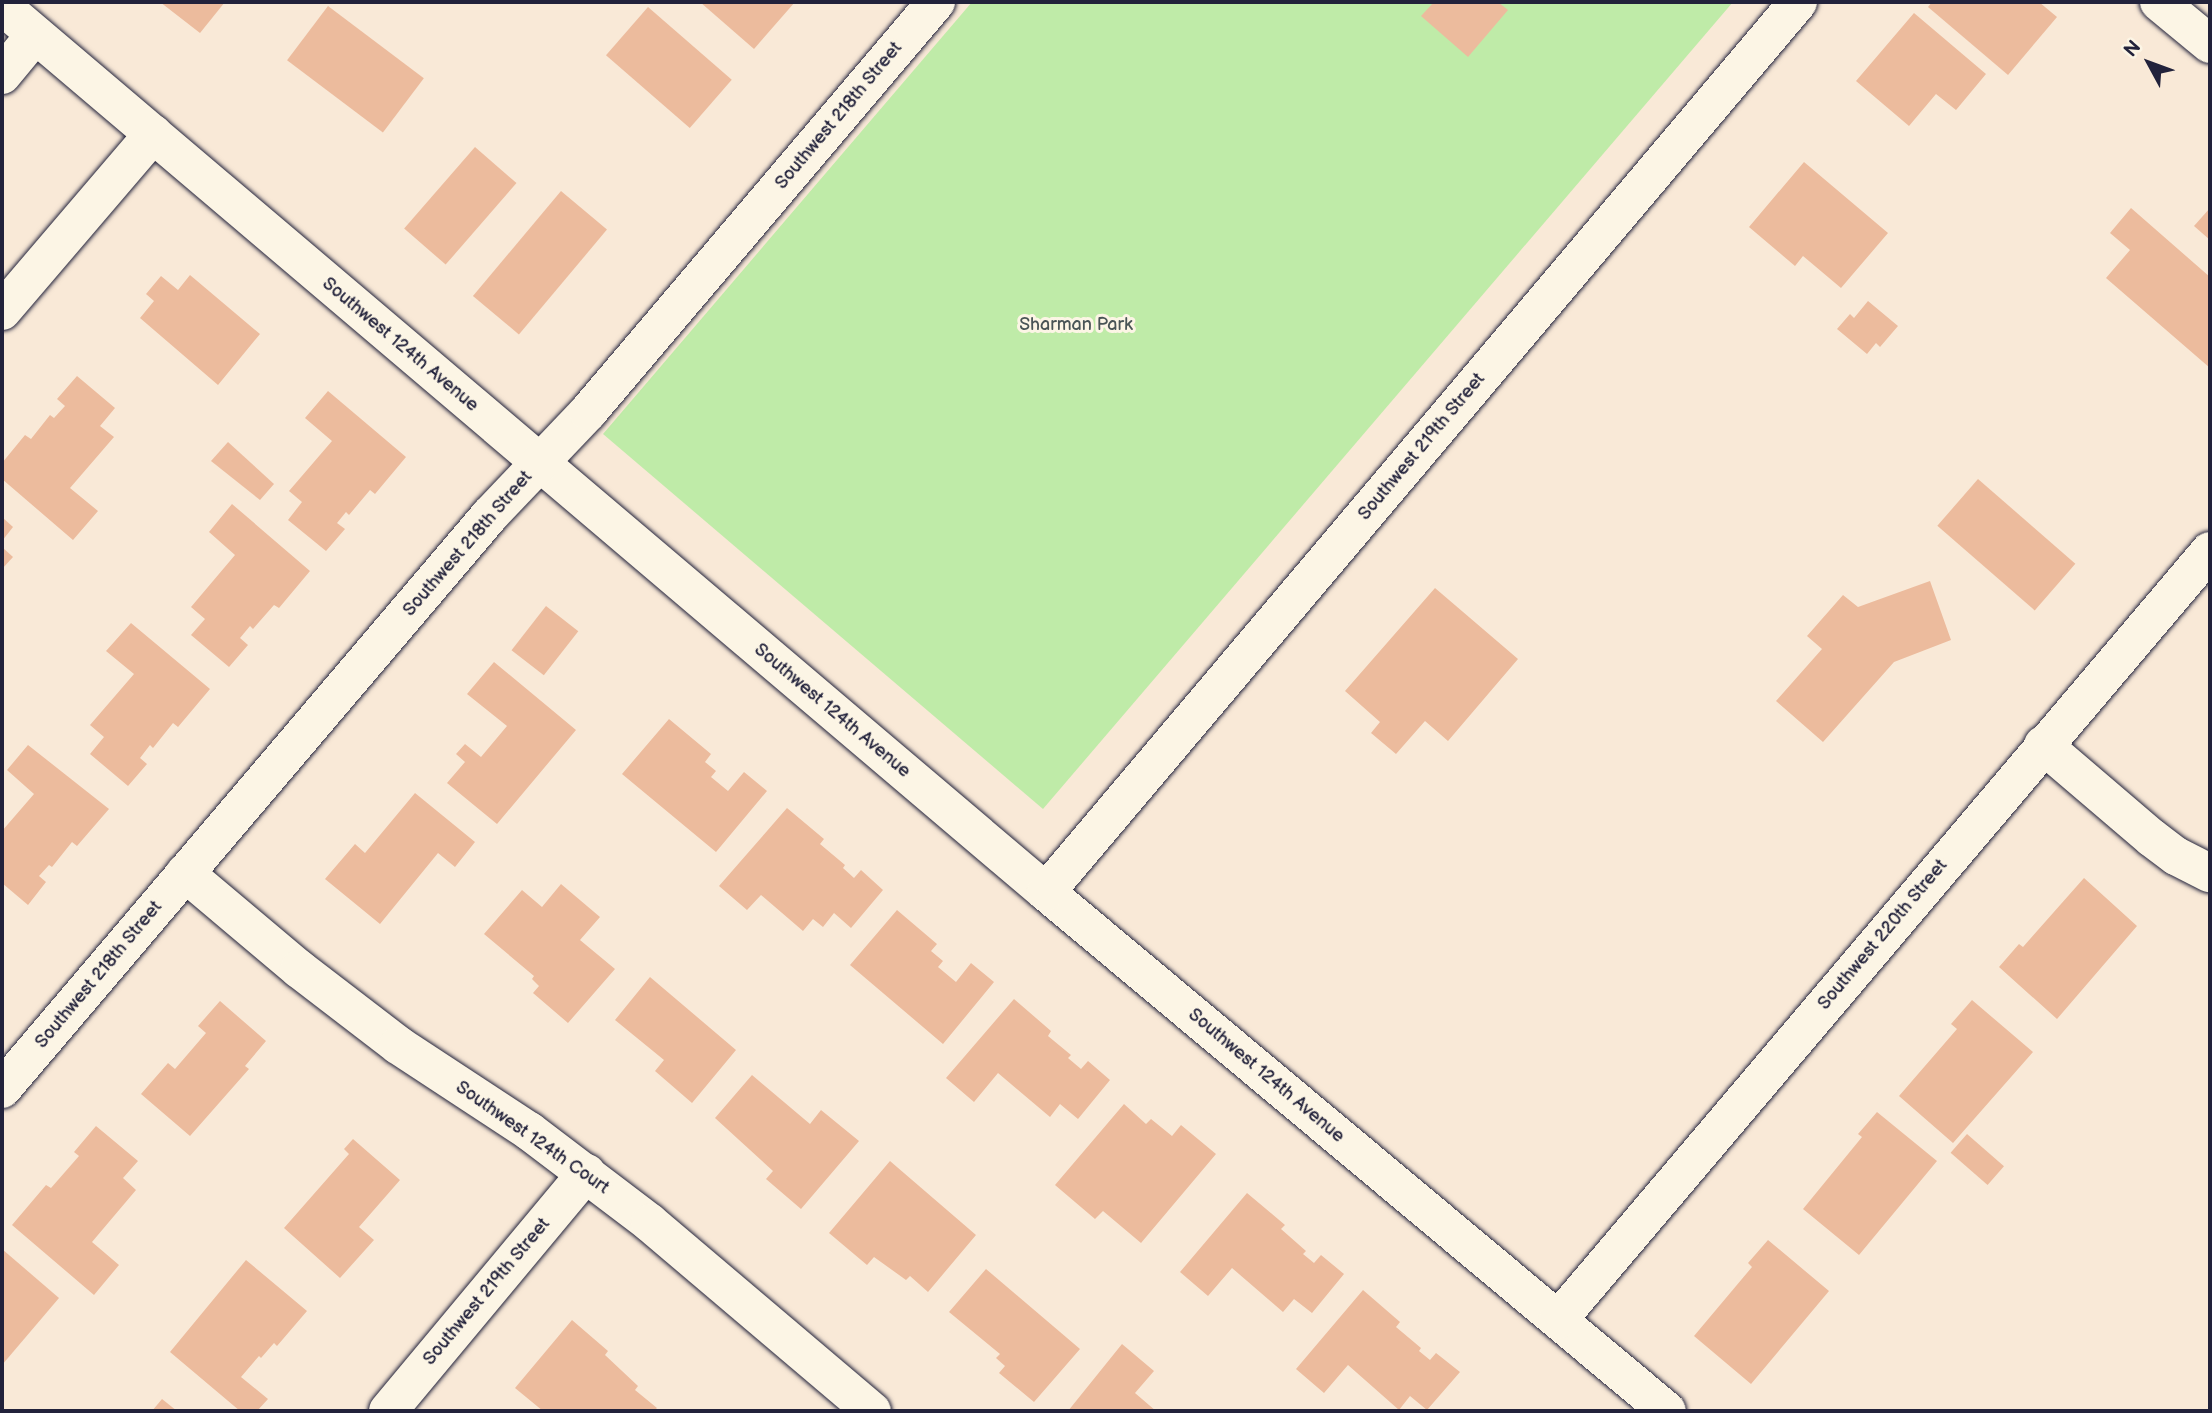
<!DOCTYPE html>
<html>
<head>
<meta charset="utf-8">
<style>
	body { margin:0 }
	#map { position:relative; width:2212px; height:1413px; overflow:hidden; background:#f9e9d7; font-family:"Balsamiq Sans",sans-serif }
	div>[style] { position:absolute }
	.green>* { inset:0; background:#bfeba8 }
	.building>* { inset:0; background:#ecbb9d; transform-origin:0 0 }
	.roads { filter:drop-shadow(0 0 2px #22223b) drop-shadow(0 0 2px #22223b) }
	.minor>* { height:38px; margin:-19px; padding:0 19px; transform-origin:19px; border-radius:19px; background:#fcf5e5 }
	span { translate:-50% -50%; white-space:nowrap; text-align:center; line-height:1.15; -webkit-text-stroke:6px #fcf5e5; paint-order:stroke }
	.street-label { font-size:18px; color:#22223b }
	.park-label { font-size:18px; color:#495456 }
	.frame { position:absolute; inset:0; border:4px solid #22223b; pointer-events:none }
	.north { position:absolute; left:2114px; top:28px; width:70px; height:70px; -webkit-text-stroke:5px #fcf5e5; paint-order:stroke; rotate:311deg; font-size:19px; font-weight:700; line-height:28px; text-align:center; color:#22223b }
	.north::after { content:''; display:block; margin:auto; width:24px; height:32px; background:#22223b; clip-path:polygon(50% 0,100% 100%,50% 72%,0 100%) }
</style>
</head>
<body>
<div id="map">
	<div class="green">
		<i style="clip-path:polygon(972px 2px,1733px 2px,1043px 809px,603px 434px)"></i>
	</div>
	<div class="building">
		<i style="clip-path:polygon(160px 2px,225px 2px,200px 33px)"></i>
		<i style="clip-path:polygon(700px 2px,795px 2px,754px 49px)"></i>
		<i style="clip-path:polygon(1434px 2px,1498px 2px,1508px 10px,1468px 57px,1421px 16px)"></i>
		<i style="clip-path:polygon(1932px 2px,2039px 2px,2057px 17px,2008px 75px,1928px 7px)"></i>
		<i style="left:328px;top:6px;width:120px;height:68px;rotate:37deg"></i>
		<i style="left:648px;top:7px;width:111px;height:64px;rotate:41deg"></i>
		<i style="clip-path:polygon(1914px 13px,1986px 74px,1956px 110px,1936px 94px,1909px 126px,1856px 81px)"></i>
		<i style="left:475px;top:147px;width:55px;height:108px;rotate:41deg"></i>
		<i style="clip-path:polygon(1804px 162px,1888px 233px,1841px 288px,1803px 256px,1795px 266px,1749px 227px)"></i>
		<i style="left:561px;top:191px;width:60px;height:137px;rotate:40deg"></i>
		<i style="clip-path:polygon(2131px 208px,2210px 277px,2210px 368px,2106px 278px,2130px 250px,2110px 233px)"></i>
		<i style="clip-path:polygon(2210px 208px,2210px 240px,2194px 226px)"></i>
		<i style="clip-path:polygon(190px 275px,260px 334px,218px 385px,140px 318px,154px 301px,146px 294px,161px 276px,178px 290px)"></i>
		<i style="clip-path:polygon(1868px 301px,1898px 326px,1880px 347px,1876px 343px,1867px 354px,1837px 329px,1850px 314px,1854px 318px)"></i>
		<i style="clip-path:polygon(77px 376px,115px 408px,100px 426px,114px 437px,70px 488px,98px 511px,73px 540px,2px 479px,2px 463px,25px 435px,31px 439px,50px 415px,54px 418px,65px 406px,57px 399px)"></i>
		<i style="clip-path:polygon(328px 391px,406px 457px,375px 494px,370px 490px,349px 515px,346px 512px,337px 523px,345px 529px,326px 551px,288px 520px,302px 502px,289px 491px,332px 441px,305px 418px)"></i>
		<i style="clip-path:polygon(228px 442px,274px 484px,260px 500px,211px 461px)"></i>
		<i style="left:1978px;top:479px;width:129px;height:62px;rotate:41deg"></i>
		<i style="clip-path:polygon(232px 504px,310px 571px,279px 608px,274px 605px,253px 629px,250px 626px,240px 638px,248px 645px,229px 667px,191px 635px,205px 619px,191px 607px,235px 555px,209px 532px)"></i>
		<i style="clip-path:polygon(2px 517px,13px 527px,2px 541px)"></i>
		<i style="clip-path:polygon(2px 547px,13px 557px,2px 569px)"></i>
		<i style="clip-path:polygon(1930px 581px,1951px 640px,1894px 662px,1823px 742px,1776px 701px,1822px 649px,1807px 636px,1843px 595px,1858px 607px)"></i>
		<i style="clip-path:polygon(1435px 588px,1518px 659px,1448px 741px,1425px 721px,1396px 754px,1371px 733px,1380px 722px,1345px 691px)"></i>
		<i style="left:546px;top:606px;width:41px;height:56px;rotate:38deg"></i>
		<i style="clip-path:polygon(131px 623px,210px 689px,178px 727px,173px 723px,153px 748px,150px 745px,140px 758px,147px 764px,128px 786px,90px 754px,104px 737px,90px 725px,134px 674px,106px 651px)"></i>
		<i style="clip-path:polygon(494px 662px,576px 730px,497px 824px,447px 783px,465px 762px,456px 754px,465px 744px,481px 757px,507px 726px,467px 694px)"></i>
		<i style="clip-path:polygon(669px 719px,711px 754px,705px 762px,716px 771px,711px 777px,728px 791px,744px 772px,767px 791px,716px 852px,622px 774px)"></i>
		<i style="clip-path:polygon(28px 745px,109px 809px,77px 846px,72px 842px,52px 867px,49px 865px,39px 876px,46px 882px,28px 905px,2px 883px,2px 831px,34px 794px,7px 770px)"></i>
		<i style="clip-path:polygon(415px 793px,475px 842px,455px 867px,438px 853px,380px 924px,325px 879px,355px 844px,365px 853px)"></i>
		<i style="clip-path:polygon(787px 808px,824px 839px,820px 844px,845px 865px,843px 868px,854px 878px,861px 870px,883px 890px,851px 928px,834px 913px,823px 927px,813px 919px,803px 931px,761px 895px,747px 910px,719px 886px)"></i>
		<i style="clip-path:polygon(2084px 878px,2137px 926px,2057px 1019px,1999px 967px,2019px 944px,2023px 947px)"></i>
		<i style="clip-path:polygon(561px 884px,600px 917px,580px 940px,615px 969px,568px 1023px,533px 993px,539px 986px,532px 979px,534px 976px,484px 934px,522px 890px,542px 907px)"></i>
		<i style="clip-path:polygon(897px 910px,937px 944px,931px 951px,943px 961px,938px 967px,956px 982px,971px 963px,994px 982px,943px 1044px,850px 965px)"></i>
		<i style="clip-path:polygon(650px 977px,736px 1050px,692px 1103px,655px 1071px,664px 1060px,615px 1020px)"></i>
		<i style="clip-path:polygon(1014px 999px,1051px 1031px,1048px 1036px,1071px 1055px,1068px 1058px,1081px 1069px,1088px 1061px,1110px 1080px,1078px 1119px,1060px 1104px,1050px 1117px,998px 1073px,974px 1102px,946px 1078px)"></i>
		<i style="clip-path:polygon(1972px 1000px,2033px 1052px,1953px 1143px,1899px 1096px,1957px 1029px,1951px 1024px)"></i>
		<i style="clip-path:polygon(220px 1001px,266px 1041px,245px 1066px,249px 1069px,190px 1136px,141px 1094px,168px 1063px,175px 1069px,206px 1033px,198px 1026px)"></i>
		<i style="clip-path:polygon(752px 1075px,810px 1124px,821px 1110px,859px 1141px,801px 1209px,766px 1179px,773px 1171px,715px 1118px)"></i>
		<i style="clip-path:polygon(1124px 1104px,1146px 1124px,1151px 1119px,1172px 1136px,1181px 1125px,1216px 1154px,1141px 1243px,1103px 1211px,1095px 1219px,1055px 1185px)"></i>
		<i style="clip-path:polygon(1877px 1112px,1937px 1161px,1859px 1255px,1803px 1209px,1862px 1137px,1858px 1134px)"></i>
		<i style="clip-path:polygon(96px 1126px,138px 1161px,123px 1178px,136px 1190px,92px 1242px,119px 1265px,94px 1295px,12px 1225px,46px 1185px,51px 1188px,79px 1156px,74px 1152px)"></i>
		<i style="left:1967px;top:1134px;width:49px;height:25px;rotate:41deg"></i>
		<i style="clip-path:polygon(353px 1139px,400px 1180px,359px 1227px,374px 1240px,340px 1278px,284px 1228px,349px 1154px,344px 1149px)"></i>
		<i style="clip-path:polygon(890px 1161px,976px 1235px,928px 1292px,910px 1276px,906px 1280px,874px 1257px,867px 1265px,829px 1233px)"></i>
		<i style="clip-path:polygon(1247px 1193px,1285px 1225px,1281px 1229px,1306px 1251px,1303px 1254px,1314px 1263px,1321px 1255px,1344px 1274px,1312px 1313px,1294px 1299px,1283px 1312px,1232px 1268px,1208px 1296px,1180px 1272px)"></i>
		<i style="clip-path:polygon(1768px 1240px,1829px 1291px,1751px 1384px,1694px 1336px,1752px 1267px,1748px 1263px)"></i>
		<i style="clip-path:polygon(2px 1249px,59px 1298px,2px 1365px)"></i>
		<i style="clip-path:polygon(246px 1260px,307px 1311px,277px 1346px,274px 1343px,261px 1358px,259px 1356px,241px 1377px,268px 1399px,257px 1411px,240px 1411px,170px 1352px)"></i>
		<i style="clip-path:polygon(986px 1269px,1080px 1349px,1034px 1402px,999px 1373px,1005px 1366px,996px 1358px,1000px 1354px,949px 1312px)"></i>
		<i style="clip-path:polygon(1363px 1290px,1400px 1322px,1396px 1327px,1421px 1348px,1419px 1351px,1430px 1360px,1436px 1353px,1460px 1372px,1427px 1410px,1410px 1396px,1399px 1410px,1348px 1365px,1324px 1393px,1296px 1369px)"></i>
		<i style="clip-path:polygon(572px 1320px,608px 1351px,605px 1355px,638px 1386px,635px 1390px,657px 1408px,654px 1411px,543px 1411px,515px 1388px)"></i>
		<i style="clip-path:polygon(1122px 1344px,1154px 1371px,1135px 1393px,1156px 1411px,1068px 1411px)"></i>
		<i style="clip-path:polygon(162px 1399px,177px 1411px,152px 1411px)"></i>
	</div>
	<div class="roads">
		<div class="minor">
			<i style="left:2159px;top:2px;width:66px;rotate:39.5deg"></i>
			<i style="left:2px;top:6px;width:1369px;rotate:40.32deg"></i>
			<i style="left:1046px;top:892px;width:809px;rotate:39.89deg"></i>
			<i style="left:2px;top:75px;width:52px;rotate:-50.5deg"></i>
			<i style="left:2px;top:311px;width:233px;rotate:-49.5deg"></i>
			<i style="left:2043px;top:745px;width:143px;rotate:40.5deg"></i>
			<i style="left:2152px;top:838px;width:30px;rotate:37deg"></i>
			<i style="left:2176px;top:856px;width:38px;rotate:27deg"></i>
			<i style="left:185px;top:873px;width:149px;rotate:40.1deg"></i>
			<i style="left:299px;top:969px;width:125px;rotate:37.5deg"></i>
			<i style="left:398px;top:1045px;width:157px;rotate:33.3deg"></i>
			<i style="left:529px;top:1131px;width:152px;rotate:37.2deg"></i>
			<i style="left:650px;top:1223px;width:291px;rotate:40.3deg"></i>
			<i style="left:1046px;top:892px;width:1165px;rotate:-49.8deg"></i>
			<i style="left:2px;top:1089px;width:753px;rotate:-49.63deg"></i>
			<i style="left:490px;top:515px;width:142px;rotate:-46.4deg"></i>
			<i style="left:588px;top:412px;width:538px;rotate:-49.68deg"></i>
			<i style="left:1558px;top:1320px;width:1008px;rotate:-49.71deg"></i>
			<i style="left:388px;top:1411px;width:310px;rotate:-50.2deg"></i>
		</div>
	</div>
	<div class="street-label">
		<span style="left:839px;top:116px;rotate:-50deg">Southwest 218th Street</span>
		<span style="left:400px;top:345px;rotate:40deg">Southwest 124th Avenue</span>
		<span style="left:1422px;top:447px;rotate:-50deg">Southwest 219th Street</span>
		<span style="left:468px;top:544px;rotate:-49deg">Southwest 218th Street</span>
		<span style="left:832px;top:711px;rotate:40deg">Southwest 124th Avenue</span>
		<span style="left:1883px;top:935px;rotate:-50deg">Southwest 220th Street</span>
		<span style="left:99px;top:975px;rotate:-50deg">Southwest 218th Street</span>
		<span style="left:1266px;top:1076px;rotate:40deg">Southwest 124th Avenue</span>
		<span style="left:532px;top:1138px;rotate:35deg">Southwest 124th Court</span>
		<span style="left:487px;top:1292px;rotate:-50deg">Southwest 219th Street</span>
	</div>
	<div class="park-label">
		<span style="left:1076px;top:325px">Sharman Park</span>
	</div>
	<div class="frame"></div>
	<div class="north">N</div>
</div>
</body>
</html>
